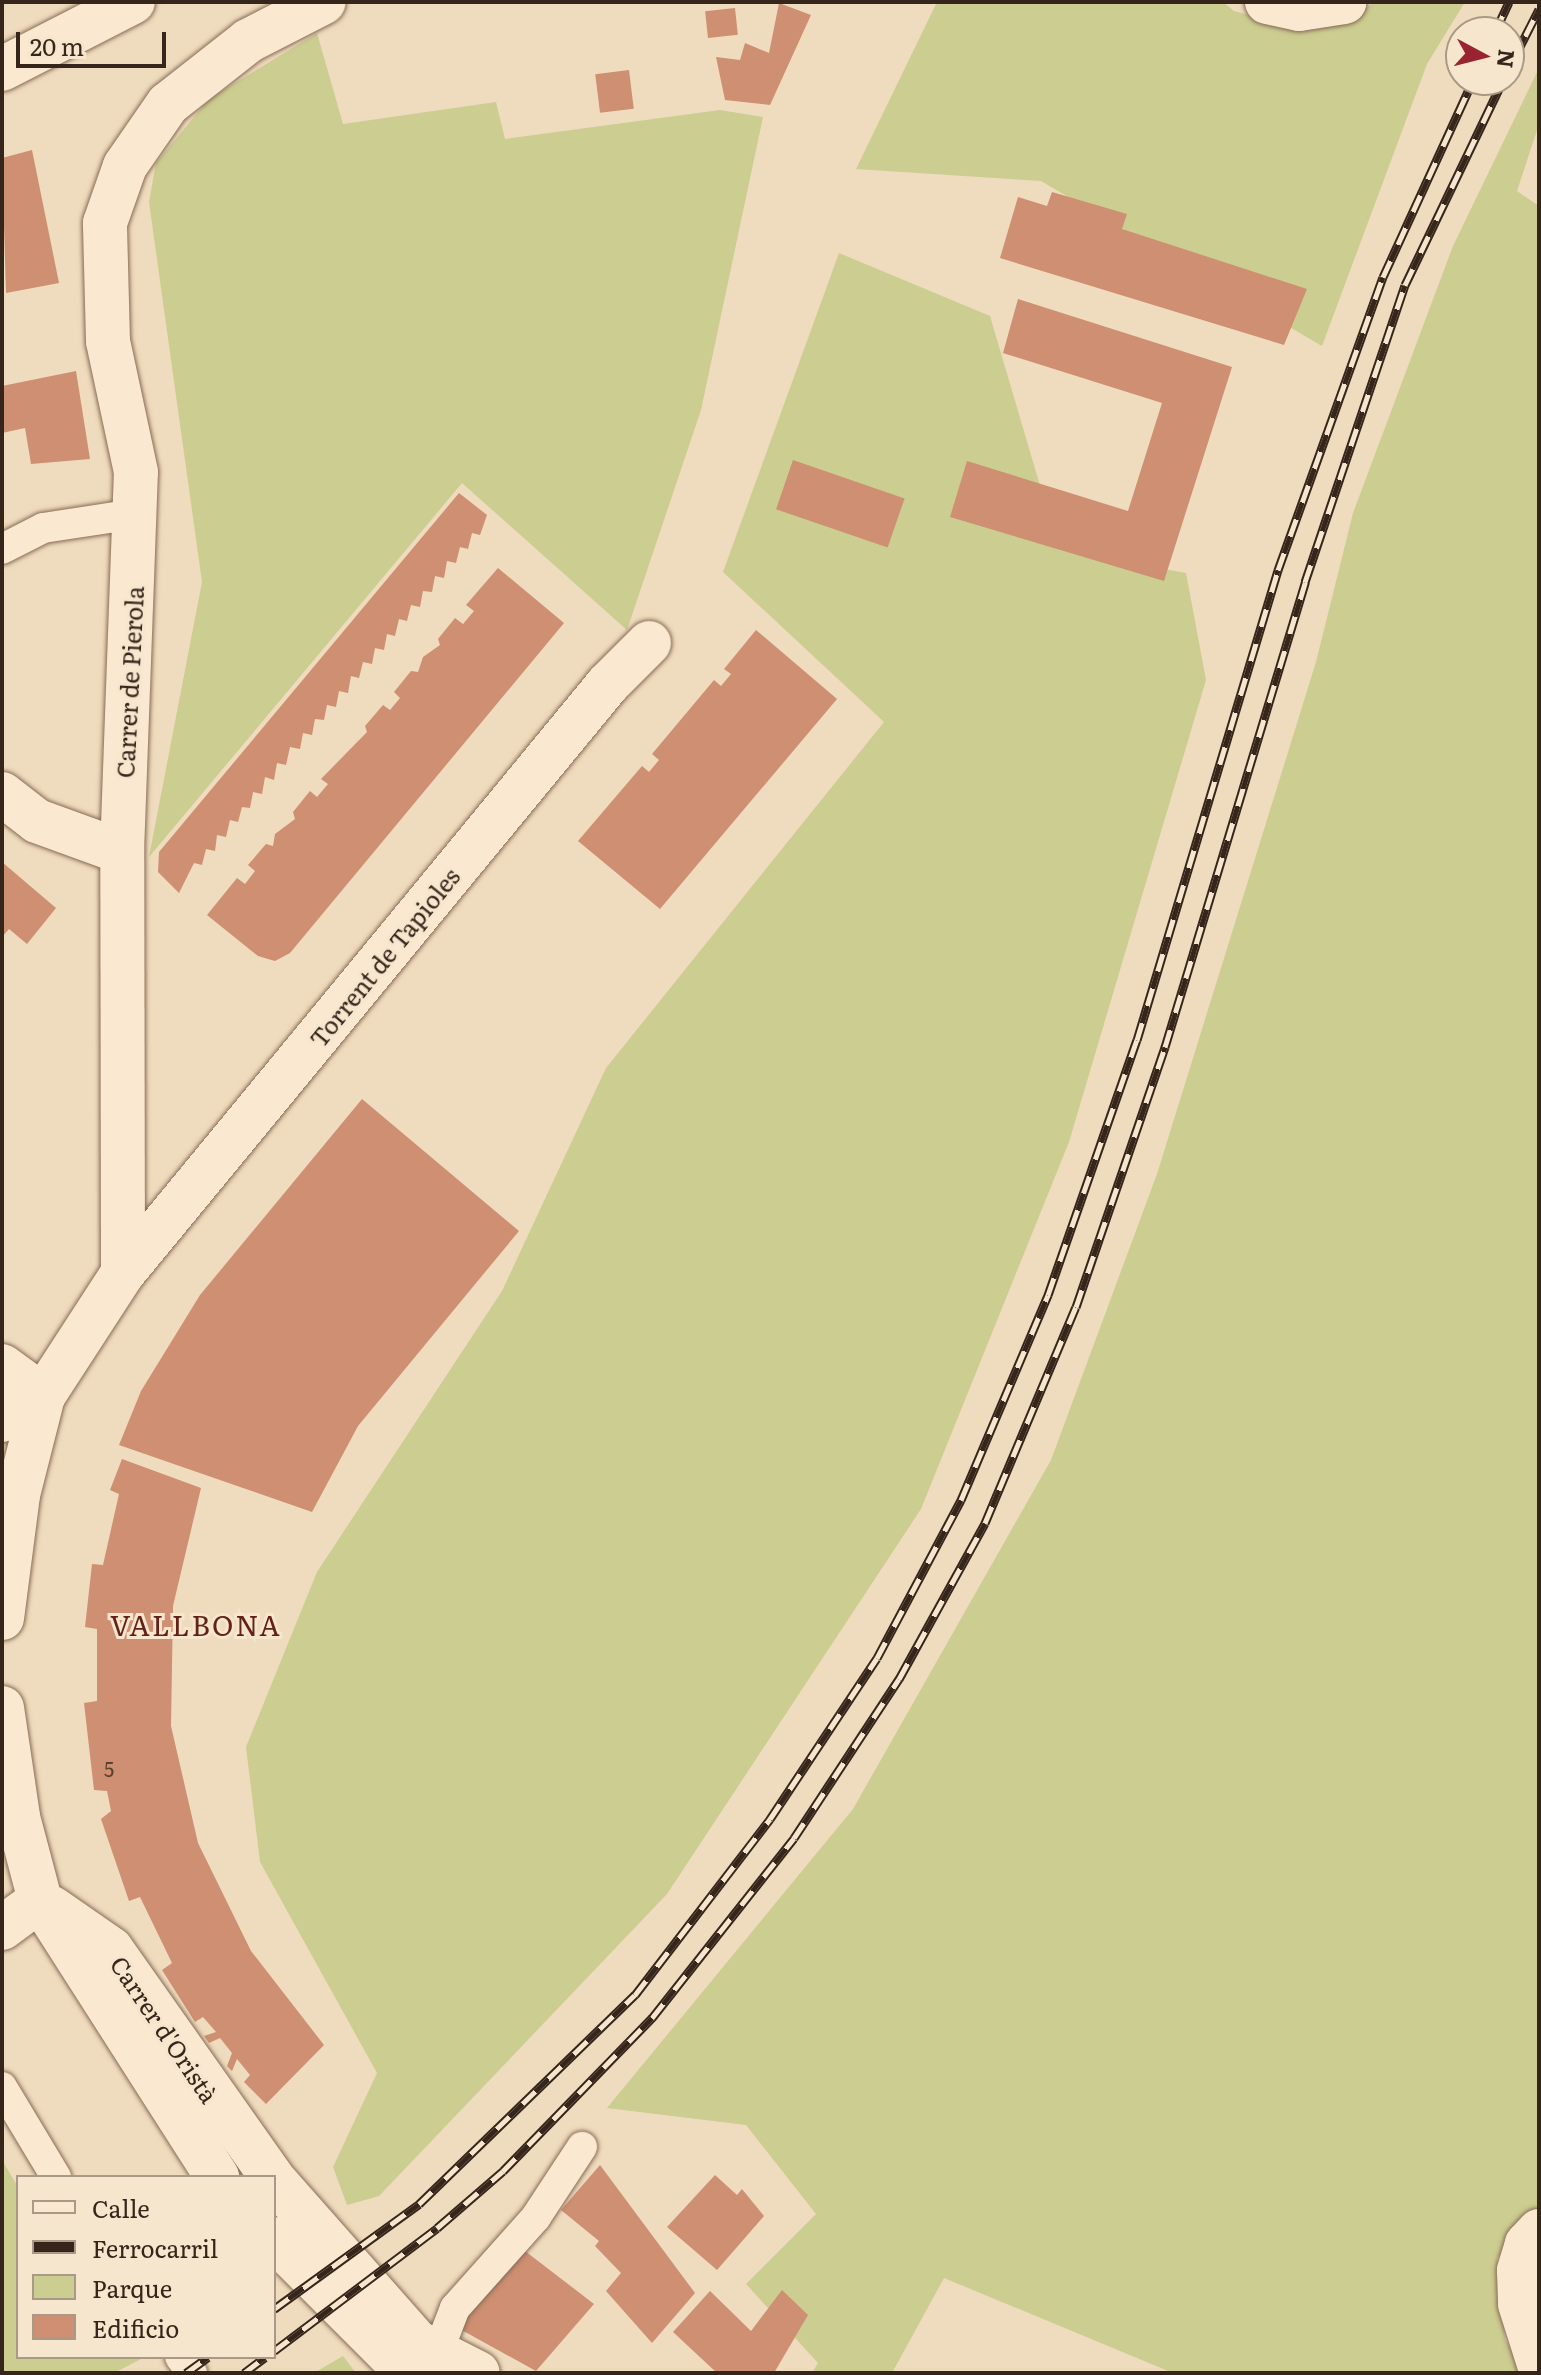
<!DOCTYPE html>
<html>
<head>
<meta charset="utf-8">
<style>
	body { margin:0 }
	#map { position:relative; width:1541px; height:2375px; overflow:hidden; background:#efdbbd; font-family:Literata,serif }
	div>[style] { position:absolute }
	.green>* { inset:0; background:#cccd91 }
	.building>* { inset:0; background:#ce8f72; transform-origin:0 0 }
	.roads { filter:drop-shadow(0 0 2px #876b56) drop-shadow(0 0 2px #876b56) }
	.service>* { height:30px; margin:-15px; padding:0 15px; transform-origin:15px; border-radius:15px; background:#fae9d0 }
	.minor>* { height:44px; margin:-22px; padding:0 22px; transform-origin:22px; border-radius:22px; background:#fae9d0 }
	.tertiary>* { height:44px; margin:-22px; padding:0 22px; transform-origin:22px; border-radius:22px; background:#fae9d0 }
	.rail>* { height:9px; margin-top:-4.5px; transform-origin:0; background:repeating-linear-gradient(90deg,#f6e6cd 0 18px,#36251b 0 36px); box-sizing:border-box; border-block:2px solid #36251b }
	span { translate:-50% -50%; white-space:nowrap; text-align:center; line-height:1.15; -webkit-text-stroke:6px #f6e6cd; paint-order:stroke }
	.number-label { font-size:20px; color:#5c4031 }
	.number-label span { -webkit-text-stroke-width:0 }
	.street-label { font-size:24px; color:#36251b }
	.quarter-label { font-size:28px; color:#642119; letter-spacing:2px }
	.frame { position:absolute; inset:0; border:4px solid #36251b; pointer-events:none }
	.legend { position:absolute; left:16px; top:2175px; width:260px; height:184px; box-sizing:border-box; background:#f6e6cd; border:2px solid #a99986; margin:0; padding:10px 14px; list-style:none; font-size:24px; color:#36251b }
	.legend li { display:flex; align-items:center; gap:16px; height:40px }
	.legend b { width:40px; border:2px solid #a99986 }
	.north { position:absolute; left:1445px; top:16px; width:80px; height:80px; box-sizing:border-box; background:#f6e6cd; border:2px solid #a99986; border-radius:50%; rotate:97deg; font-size:22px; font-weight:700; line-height:32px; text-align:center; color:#36251b }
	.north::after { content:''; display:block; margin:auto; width:28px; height:36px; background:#982431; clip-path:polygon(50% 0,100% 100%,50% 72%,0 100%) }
	.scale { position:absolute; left:16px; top:32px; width:150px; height:36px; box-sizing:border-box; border:4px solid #36251b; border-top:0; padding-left:10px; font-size:24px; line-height:28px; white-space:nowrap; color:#36251b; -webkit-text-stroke:6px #f6e6cd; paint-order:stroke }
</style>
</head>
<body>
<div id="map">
	<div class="green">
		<i style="clip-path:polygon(937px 2px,1223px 2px,1234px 11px,1285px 24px,1363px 10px,1375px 2px,1465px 2px,1427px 64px,1322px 346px,1041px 181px,856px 169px)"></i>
		<i style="clip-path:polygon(317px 33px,343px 124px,496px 102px,505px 139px,720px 110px,763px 117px,701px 410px,627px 630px,462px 483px,149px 857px,202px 582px,149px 202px,156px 163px,209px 99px)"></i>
		<i style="clip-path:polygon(1539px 68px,1539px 124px,1517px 191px,1539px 206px,1539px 2211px,1497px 2258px,1505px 2340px,1526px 2373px,1173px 2373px,944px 2278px,892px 2373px,812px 2373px,818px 2363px,746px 2284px,816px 2214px,746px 2125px,607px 2108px,853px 1809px,1051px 1460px,1157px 1174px,1316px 662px,1353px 513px,1453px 246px)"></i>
		<i style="clip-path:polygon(839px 253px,990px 316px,1059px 550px,1186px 573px,1206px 680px,1069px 1142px,921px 1509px,667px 1894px,379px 2196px,347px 2205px,333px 2167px,377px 2073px,260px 1862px,246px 1747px,317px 1572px,502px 1291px,606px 1068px,884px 722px,723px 572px)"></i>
		<i style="clip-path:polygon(2px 2160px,18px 2187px,18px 2357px,141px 2359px,114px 2373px,2px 2373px)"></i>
		<i style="clip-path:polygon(343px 2356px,356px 2373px,314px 2373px)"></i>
	</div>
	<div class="building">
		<i style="clip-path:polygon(779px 3px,811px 15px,770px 105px,725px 100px,716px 57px,740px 60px,745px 43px,769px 53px)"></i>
		<i style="left:735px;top:8px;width:27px;height:30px;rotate:84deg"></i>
		<i style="left:629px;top:70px;width:39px;height:34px;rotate:83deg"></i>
		<i style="clip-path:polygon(32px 150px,59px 283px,6px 293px,2px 158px)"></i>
		<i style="clip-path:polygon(1052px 192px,1127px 214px,1122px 229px,1307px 289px,1284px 345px,1000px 258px,1018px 197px,1047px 206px)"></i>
		<i style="clip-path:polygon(1018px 299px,1232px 367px,1164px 581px,950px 517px,967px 461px,1128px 511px,1162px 403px,1003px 353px)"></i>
		<i style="clip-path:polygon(76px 371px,90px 459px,31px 464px,25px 428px,2px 433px,2px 386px)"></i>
		<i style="left:793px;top:460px;width:118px;height:52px;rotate:19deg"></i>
		<i style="clip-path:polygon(459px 493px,487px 515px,480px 535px,472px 533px,468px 549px,460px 547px,456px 563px,447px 561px,444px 578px,435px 576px,432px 592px,423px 591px,420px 607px,411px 605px,407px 621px,399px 619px,395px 636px,387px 634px,384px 650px,375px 648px,372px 664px,363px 662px,359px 678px,351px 676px,348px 693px,339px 691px,336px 707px,327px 705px,324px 720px,315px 719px,312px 735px,303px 733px,300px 749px,290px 747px,286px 765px,277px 763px,274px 780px,265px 777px,262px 794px,253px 792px,250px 808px,242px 807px,238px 822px,230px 820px,226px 837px,217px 835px,215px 851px,206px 849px,202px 865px,194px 863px,179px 893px,158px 872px,159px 852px)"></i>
		<i style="clip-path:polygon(498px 568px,564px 623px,290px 953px,275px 961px,258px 956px,207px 915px,237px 878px,245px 884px,255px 871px,248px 865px,266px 844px,273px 846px,275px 834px,295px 819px,293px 812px,310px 791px,317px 797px,328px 784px,321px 779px,367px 732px,365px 726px,383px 705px,390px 710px,400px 698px,394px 692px,411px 671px,418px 672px,423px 657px,440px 645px,438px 639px,455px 618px,463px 624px,474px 611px,466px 605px)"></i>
		<i style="clip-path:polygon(756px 630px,837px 699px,660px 909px,578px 841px,642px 766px,649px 772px,659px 760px,652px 754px,714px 680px,721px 686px,731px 674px,724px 669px)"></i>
		<i style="clip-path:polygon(2px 862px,56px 908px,27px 944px,9px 929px,2px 937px)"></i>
		<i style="clip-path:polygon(362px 1099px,519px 1231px,358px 1426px,312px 1512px,119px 1445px,141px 1391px,200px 1295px)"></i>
		<i style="clip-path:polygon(122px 1459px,201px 1488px,173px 1606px,171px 1726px,198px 1843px,251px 1951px,324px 2045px,266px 2104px,244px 2082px,250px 2075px,237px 2059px,232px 2071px,227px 2066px,232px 2053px,220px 2038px,209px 2043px,204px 2036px,216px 2032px,203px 2017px,195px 2022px,162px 1970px,172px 1963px,140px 1897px,129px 1901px,101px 1819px,111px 1811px,107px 1791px,94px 1790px,84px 1703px,97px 1701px,97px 1629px,85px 1627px,92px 1564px,103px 1565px,119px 1494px,110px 1490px)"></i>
		<i style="clip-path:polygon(600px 2165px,695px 2293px,652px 2343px,606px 2291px,621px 2273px,595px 2246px,599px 2241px,561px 2210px)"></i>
		<i style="clip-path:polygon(715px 2175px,737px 2195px,742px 2189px,764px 2216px,717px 2270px,667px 2227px)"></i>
		<i style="clip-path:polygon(525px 2251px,594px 2304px,536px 2371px,458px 2328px)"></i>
		<i style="clip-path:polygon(782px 2290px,808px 2315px,774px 2373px,717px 2373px,673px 2332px,710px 2291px,751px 2331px)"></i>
	</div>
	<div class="roads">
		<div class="service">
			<i style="left:2px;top:549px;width:46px;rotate:-27.1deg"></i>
			<i style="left:43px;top:528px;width:94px;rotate:-8.6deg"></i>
			<i style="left:2px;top:2087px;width:105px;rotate:59deg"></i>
			<i style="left:438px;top:2352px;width:47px;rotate:-68.9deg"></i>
			<i style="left:455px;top:2308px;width:122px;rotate:-48.3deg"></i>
			<i style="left:536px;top:2217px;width:84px;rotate:-56.7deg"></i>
			<i style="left:180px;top:2357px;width:20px;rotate:53deg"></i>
		</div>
		<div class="minor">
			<i style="left:1267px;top:2px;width:33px;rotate:12deg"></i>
			<i style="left:1299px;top:9px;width:46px;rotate:-8.8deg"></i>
			<i style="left:2px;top:794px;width:44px;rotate:37.6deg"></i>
			<i style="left:37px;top:821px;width:90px;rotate:20deg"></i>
			<i style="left:122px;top:852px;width:380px;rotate:-87.9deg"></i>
			<i style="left:136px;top:472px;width:134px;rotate:-102.1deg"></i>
			<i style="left:108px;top:341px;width:118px;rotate:-91.5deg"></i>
			<i style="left:105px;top:223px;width:60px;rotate:-70.7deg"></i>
			<i style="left:125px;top:166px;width:75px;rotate:-55.3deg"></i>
			<i style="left:168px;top:104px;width:102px;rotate:-38.2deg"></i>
			<i style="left:248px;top:41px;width:85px;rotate:-27.2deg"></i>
			<i style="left:123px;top:1273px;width:763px;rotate:-50.53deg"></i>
			<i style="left:608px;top:684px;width:58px;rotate:-45deg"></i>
			<i style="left:2px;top:1366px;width:51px;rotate:36.2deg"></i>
			<i style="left:43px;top:1396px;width:102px;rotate:104.2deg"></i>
			<i style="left:18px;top:1495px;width:124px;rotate:97.4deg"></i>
			<i style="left:2px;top:1708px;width:110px;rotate:81.6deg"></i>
			<i style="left:18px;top:1817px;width:86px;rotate:75.2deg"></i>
			<i style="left:40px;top:1900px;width:329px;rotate:57.4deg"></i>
			<i style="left:52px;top:1908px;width:72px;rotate:34.8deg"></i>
			<i style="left:111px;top:1949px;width:279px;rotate:54.8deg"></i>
			<i style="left:2px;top:1928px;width:47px;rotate:-36.4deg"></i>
			<i style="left:274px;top:2180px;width:216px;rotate:48.6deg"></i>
			<i style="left:417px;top:2342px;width:68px;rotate:26.9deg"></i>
			<i style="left:1539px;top:2231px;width:18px;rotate:133deg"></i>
			<i style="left:1527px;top:2244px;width:28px;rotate:107deg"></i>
			<i style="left:1519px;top:2271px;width:33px;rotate:88deg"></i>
			<i style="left:1520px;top:2304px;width:63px;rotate:72.4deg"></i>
			<i style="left:274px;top:2239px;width:190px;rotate:45deg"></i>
		</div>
		<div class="tertiary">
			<i style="left:2px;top:69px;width:147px;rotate:-27.1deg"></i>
			<i style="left:2px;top:1420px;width:48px;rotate:-30.3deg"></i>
			<i style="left:43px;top:1396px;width:147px;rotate:-57deg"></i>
			<i style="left:123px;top:1273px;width:421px;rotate:-90.1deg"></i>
		</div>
	</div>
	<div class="rail">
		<i style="left:1495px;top:32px;width:33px;rotate:-65deg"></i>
		<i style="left:1509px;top:68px;width:66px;rotate:-63deg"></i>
		<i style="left:274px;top:2309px;width:179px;rotate:-35.9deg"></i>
		<i style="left:419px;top:2204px;width:301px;rotate:-44.1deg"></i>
		<i style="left:635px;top:1995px;width:222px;rotate:-52.5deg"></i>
		<i style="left:770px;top:1819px;width:193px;rotate:-56.4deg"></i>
		<i style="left:877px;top:1658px;width:179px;rotate:-62deg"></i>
		<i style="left:961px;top:1500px;width:223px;rotate:-67deg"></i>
		<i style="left:1048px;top:1295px;width:270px;rotate:-70.8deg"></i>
		<i style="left:1137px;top:1040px;width:491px;rotate:-73.3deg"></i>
		<i style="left:1278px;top:570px;width:311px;rotate:-70.3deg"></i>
		<i style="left:1383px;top:277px;width:217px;rotate:-65.4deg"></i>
		<i style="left:274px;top:2351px;width:204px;rotate:-37deg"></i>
		<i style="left:437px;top:2228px;width:87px;rotate:-40.8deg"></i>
		<i style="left:503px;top:2171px;width:214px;rotate:-45.8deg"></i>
		<i style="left:652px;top:2018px;width:229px;rotate:-51.7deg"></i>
		<i style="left:794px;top:1838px;width:191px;rotate:-56.6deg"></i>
		<i style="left:899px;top:1679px;width:178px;rotate:-61.1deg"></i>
		<i style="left:985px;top:1523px;width:234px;rotate:-67.2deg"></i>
		<i style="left:1076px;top:1307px;width:275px;rotate:-71.1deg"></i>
		<i style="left:1165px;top:1047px;width:486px;rotate:-73.2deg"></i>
		<i style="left:1305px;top:582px;width:313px;rotate:-71.4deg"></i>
		<i style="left:1405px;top:285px;width:227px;rotate:-64.4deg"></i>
		<i style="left:186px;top:2373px;width:27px;rotate:-36deg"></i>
		<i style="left:244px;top:2373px;width:26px;rotate:-37deg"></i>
	</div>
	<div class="number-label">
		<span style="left:109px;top:1768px">5</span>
	</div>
	<div class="street-label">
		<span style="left:129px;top:682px;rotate:-87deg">Carrer de Pierola</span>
		<span style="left:384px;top:957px;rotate:-51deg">Torrent de Tapioles</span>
		<span style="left:165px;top:2029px;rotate:56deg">Carrer d'Oristà</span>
	</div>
	<div class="quarter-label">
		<span style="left:196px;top:1624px">VALLBONA</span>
	</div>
	<div class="frame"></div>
	<ul class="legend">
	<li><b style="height:10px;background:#fae9d0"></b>Calle</li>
	<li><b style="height:10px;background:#36251b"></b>Ferrocarril</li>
	<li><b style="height:22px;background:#cccd91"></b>Parque</li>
	<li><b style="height:22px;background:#ce8f72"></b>Edificio</li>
	</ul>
	<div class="north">N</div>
	<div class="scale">20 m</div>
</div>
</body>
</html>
